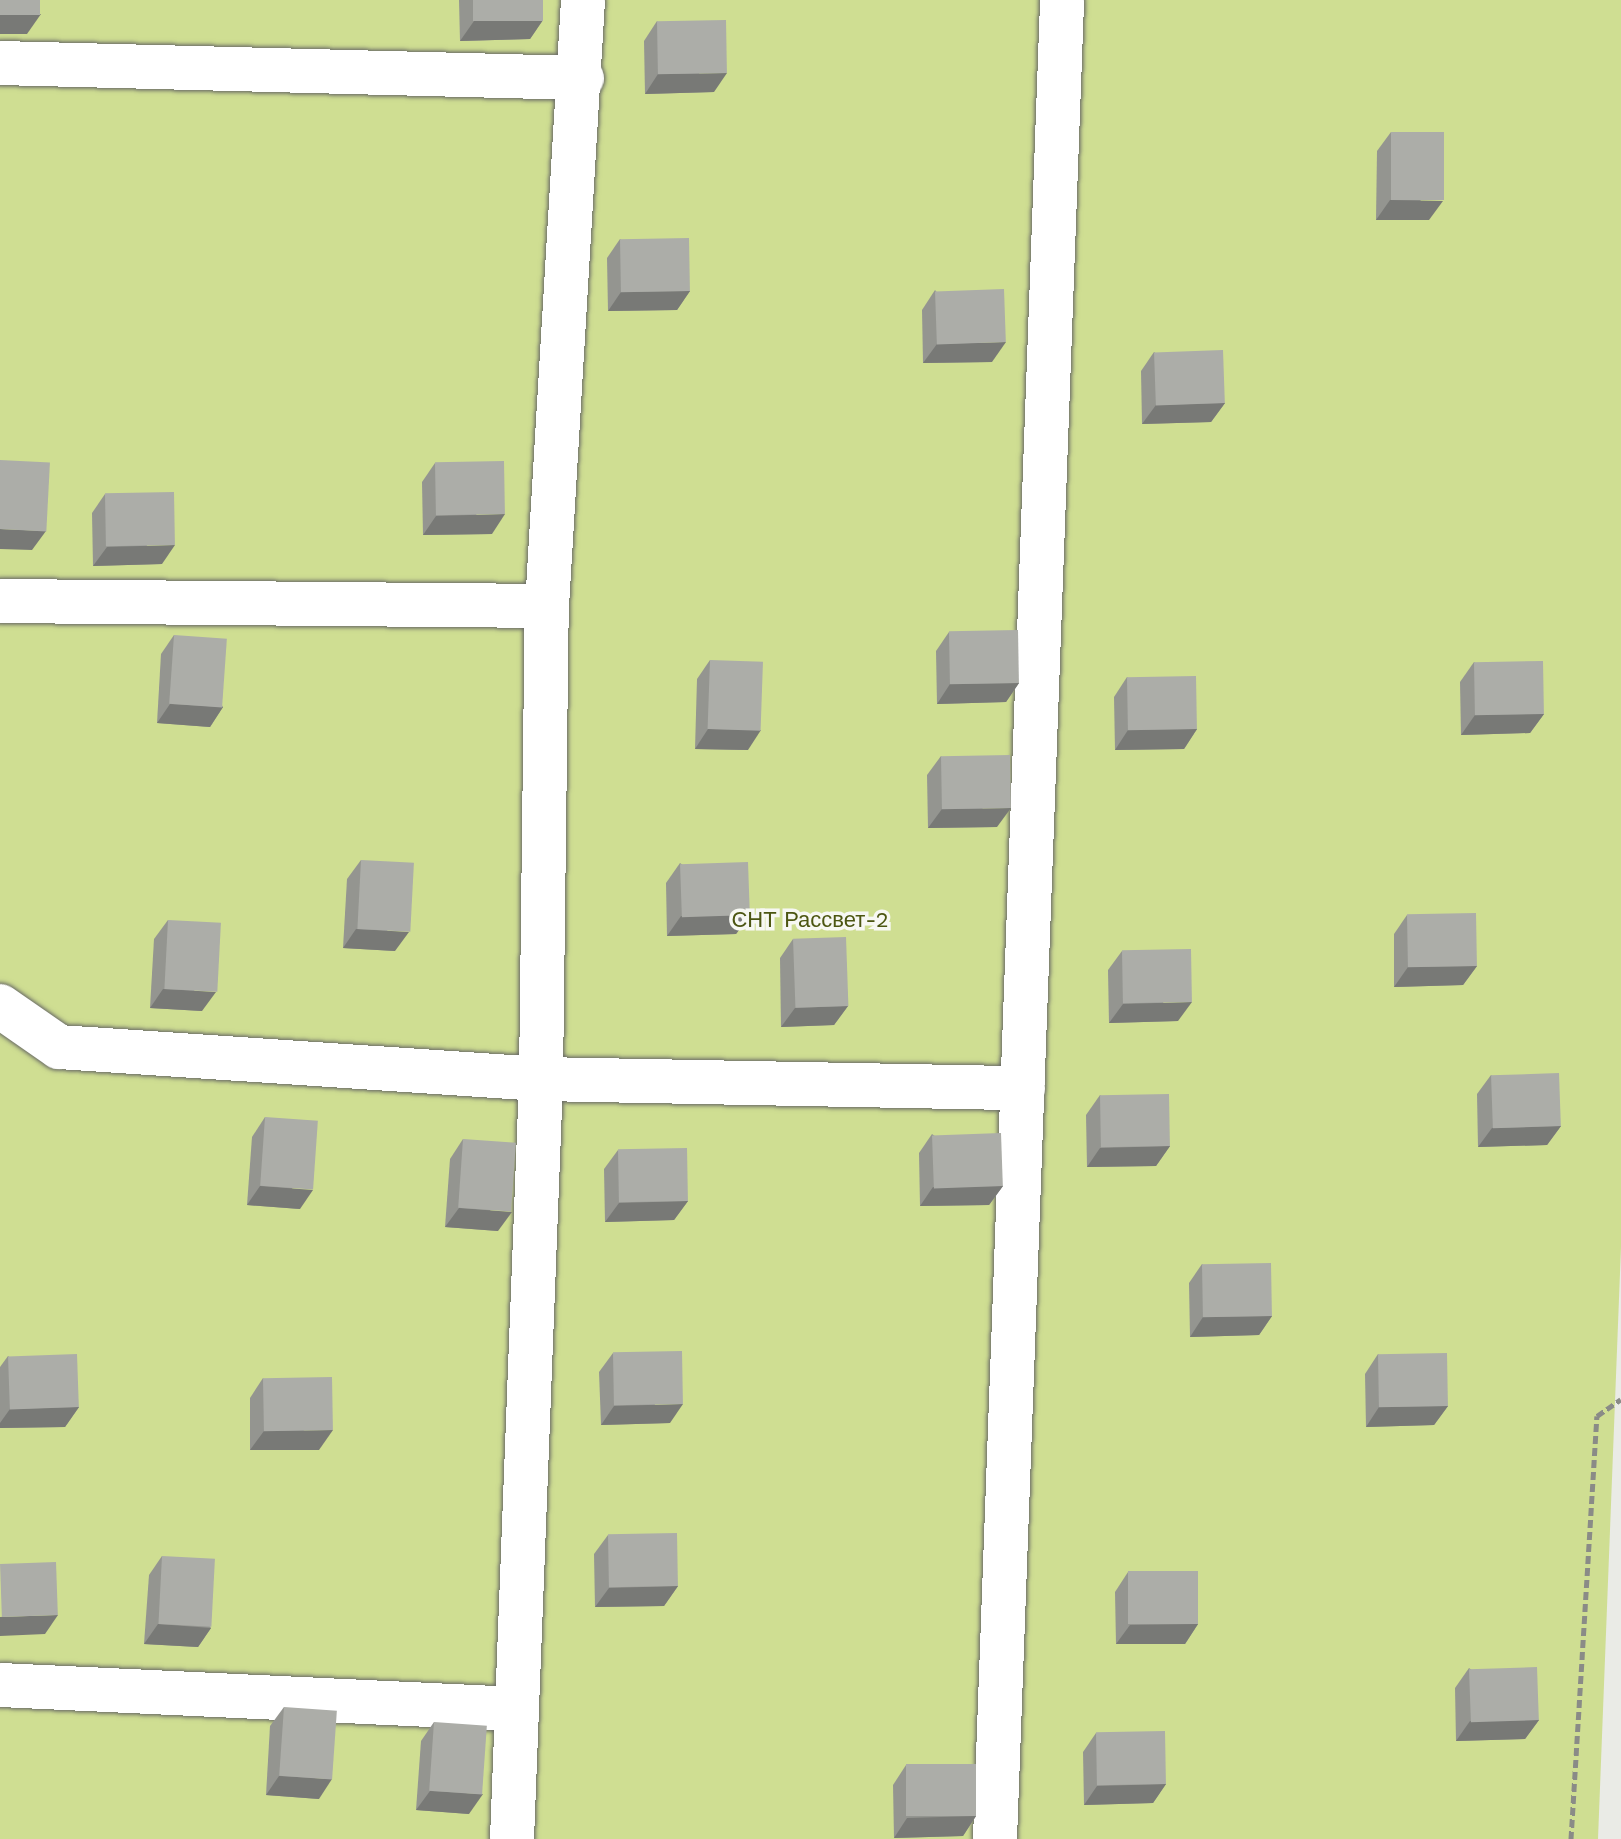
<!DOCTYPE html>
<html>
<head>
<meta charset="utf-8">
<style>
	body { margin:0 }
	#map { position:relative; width:1621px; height:1839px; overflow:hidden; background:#eaebe6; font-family:"Work Sans",sans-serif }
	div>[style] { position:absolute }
	.green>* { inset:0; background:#cfde92 }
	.path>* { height:5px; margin-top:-2.5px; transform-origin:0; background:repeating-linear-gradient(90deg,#8a8b87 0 8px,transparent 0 12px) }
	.roads { filter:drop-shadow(0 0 2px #686965) drop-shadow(0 0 2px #686965) }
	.minor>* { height:44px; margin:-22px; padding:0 22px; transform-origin:22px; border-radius:22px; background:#fff }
	.wall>* { inset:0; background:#949590 }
	.shaded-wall>* { inset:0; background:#787976 }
	.building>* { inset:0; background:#acada8; transform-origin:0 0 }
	span { translate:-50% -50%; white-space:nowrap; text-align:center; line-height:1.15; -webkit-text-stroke:7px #f7f8f3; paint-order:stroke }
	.park-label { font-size:22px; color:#4c5612 }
</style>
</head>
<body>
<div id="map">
	<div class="green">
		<i style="clip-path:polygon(0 0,1621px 0,1621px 1247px,1598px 1839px,0 1839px)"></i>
	</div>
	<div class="path">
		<i style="left:1571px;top:1839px;width:424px;rotate:-86.5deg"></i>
		<i style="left:1597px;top:1416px;width:29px;rotate:-35deg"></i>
	</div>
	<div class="roads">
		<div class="minor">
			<i style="left:0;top:63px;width:582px;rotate:1.48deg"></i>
			<i style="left:0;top:601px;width:547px;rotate:0.52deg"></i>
			<i style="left:0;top:1006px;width:72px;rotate:34.8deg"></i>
			<i style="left:59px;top:1047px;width:483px;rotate:3.8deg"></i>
			<i style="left:541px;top:1079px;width:482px;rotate:1.1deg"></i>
			<i style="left:0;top:1685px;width:517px;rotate:2.66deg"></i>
			<i style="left:512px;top:1839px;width:761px;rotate:-87.81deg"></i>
			<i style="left:541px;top:1079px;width:473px;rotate:-89.3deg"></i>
			<i style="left:547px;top:606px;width:607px;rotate:-86.6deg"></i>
			<i style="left:995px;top:1839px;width:1840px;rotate:-87.91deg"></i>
		</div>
	</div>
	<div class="wall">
		<i style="clip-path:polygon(459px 0,543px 0,543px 20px,530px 39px,460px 41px)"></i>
		<i style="clip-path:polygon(657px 21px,714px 92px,645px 94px,644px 41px)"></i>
		<i style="clip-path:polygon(1391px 132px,1429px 220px,1376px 220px,1377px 151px)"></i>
		<i style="clip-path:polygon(620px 239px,690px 291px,677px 310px,608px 311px,607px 258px)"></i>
		<i style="clip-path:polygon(935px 290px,992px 362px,923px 363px,922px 310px)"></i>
		<i style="clip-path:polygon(1154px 352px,1225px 403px,1211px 422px,1142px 424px,1141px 371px)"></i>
		<i style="clip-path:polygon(435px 463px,492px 534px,423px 535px,422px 482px)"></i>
		<i style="clip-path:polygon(105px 494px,162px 564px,93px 566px,92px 513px)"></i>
		<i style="clip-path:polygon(949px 632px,1019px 683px,1006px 702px,937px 704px,936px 651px)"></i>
		<i style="clip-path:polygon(174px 635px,223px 707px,210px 727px,157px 723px,161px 654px)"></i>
		<i style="clip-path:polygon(710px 660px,748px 750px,695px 749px,697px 679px)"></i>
		<i style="clip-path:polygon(1474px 662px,1544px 714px,1530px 733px,1461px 735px,1460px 682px)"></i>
		<i style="clip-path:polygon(1127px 677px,1197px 729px,1184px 749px,1115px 750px,1114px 697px)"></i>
		<i style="clip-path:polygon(941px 756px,997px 827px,928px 828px,927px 775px)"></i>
		<i style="clip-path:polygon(361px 860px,395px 951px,343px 948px,347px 879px)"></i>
		<i style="clip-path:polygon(680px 863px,750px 915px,736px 934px,667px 936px,666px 883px)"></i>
		<i style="clip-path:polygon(1407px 915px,1477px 966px,1463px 985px,1394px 987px,1394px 934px)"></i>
		<i style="clip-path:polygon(168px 920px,202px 1011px,150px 1008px,154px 939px)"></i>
		<i style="clip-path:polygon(793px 939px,848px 1006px,834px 1025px,781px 1027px,780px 958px)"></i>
		<i style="clip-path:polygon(1122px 951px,1178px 1021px,1109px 1023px,1108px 970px)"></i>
		<i style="clip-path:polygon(1491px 1075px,1561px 1126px,1547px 1145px,1478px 1147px,1477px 1094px)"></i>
		<i style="clip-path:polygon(1100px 1095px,1170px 1146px,1156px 1166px,1087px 1167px,1086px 1115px)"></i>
		<i style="clip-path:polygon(265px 1117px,300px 1209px,247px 1205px,252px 1137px)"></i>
		<i style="clip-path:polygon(932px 1134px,1003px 1186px,989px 1205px,920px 1206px,919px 1153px)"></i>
		<i style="clip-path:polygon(463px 1139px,498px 1231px,445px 1227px,450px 1159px)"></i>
		<i style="clip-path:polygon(618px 1150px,688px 1201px,674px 1220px,605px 1222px,604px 1169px)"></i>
		<i style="clip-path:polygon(1202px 1264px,1272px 1316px,1259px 1335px,1190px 1337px,1189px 1283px)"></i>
		<i style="clip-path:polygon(613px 1353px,670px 1423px,601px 1425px,599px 1372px)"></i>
		<i style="clip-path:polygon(1378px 1354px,1448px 1406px,1434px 1425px,1366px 1427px,1365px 1374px)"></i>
		<i style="clip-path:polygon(8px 1356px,79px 1407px,65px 1427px,0 1428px,0 1367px)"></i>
		<i style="clip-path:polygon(263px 1378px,319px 1450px,250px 1450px,250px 1398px)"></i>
		<i style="clip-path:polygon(608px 1535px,678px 1586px,664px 1606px,595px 1607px,594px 1554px)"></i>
		<i style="clip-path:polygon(162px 1556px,211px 1628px,198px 1647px,144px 1644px,149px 1575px)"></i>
		<i style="clip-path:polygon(1128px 1572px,1198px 1624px,1185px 1644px,1116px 1644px,1115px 1592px)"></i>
		<i style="clip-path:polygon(1469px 1668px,1539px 1720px,1525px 1739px,1456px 1741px,1455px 1688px)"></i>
		<i style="clip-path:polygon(284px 1707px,319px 1799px,266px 1795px,270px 1726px)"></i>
		<i style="clip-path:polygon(434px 1722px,469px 1814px,416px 1810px,421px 1741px)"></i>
		<i style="clip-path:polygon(1096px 1733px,1166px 1784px,1153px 1803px,1084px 1805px,1083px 1752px)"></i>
		<i style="clip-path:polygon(906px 1765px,976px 1816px,963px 1836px,894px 1838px,893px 1785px)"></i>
	</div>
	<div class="shaded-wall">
		<i style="clip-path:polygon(41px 14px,27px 34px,0 34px,0 15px)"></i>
		<i style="clip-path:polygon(543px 20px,530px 39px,460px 41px,474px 21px)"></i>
		<i style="clip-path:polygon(727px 73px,714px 92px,645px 94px,658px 74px)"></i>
		<i style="clip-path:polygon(1390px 200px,1443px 201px,1429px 220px,1376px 220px)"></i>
		<i style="clip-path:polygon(690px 291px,677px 310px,608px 311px,621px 292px)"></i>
		<i style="clip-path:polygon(1006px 342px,992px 362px,923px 363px,937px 344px)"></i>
		<i style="clip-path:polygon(1225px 403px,1211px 422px,1142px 424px,1156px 405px)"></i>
		<i style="clip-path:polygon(505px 514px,492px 534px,423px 535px,436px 516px)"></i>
		<i style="clip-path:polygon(0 529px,46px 531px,32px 550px,0 549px)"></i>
		<i style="clip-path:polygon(175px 545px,162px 564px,93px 566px,107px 547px)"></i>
		<i style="clip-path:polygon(1019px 683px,1006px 702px,937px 704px,950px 684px)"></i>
		<i style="clip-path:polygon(170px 704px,223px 707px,210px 727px,157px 723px)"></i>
		<i style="clip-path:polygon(1544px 714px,1530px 733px,1461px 735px,1475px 715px)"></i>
		<i style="clip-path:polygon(708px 729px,761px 730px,748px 750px,695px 749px)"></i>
		<i style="clip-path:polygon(1197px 729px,1184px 749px,1115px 750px,1128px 730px)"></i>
		<i style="clip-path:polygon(1011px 808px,997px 827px,928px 828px,942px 809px)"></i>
		<i style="clip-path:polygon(750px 915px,736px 934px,667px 936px,681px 916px)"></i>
		<i style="clip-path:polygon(356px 929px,409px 932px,395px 951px,343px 948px)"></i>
		<i style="clip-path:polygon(1477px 966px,1463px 985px,1394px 987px,1408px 967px)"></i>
		<i style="clip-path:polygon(163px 989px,216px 992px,202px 1011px,150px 1008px)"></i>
		<i style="clip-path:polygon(1192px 1002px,1178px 1021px,1109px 1023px,1123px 1004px)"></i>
		<i style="clip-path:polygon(848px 1006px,834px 1025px,781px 1027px,795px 1008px)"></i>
		<i style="clip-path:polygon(1561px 1126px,1547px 1145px,1478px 1147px,1492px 1128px)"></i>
		<i style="clip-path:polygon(1170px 1146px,1156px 1166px,1087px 1167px,1100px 1148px)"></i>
		<i style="clip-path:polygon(260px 1186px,313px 1190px,300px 1209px,247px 1205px)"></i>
		<i style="clip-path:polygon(1003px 1186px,989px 1205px,920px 1206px,933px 1187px)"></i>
		<i style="clip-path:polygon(688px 1201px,674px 1220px,605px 1222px,619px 1203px)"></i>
		<i style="clip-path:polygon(459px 1208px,512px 1212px,498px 1231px,445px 1227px)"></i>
		<i style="clip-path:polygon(1272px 1316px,1259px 1335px,1190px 1337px,1203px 1317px)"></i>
		<i style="clip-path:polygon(683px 1404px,670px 1423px,601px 1425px,614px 1406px)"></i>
		<i style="clip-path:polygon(1448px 1406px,1434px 1425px,1366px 1427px,1379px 1407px)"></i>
		<i style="clip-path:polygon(79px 1407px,65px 1427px,0 1428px,0 1423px,10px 1409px)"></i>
		<i style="clip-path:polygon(333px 1430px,319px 1450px,250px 1450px,264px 1431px)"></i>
		<i style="clip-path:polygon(678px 1586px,664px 1606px,595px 1607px,609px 1588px)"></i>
		<i style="clip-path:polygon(58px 1615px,45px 1634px,0 1636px,0 1617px)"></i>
		<i style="clip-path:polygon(158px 1624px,211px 1628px,198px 1647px,144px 1644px)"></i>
		<i style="clip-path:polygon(1198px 1624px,1185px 1644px,1116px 1644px,1130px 1625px)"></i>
		<i style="clip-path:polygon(1539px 1720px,1525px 1739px,1456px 1741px,1470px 1721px)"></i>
		<i style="clip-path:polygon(279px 1776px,332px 1779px,319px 1799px,266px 1795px)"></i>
		<i style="clip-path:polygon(1166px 1784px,1153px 1803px,1084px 1805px,1097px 1786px)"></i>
		<i style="clip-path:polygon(430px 1791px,483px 1794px,469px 1814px,416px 1810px)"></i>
		<i style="clip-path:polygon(976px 1816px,963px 1836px,894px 1838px,907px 1818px)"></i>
	</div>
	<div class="building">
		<i style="left:0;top:0;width:40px;height:15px"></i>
		<i style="left:473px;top:0;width:70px;height:21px"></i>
		<i style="left:726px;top:20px;width:53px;height:69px;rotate:89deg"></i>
		<i style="left:1391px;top:132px;width:53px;height:68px"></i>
		<i style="left:689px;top:238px;width:53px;height:69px;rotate:89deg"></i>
		<i style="left:1004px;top:289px;width:53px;height:69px;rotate:88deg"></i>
		<i style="left:1223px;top:350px;width:53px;height:69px;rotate:88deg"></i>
		<i style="left:0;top:460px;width:50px;height:69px;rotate:3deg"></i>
		<i style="left:504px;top:461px;width:53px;height:69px;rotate:89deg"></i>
		<i style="left:174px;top:492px;width:53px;height:69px;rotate:89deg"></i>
		<i style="left:1018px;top:630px;width:53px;height:69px;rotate:89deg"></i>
		<i style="left:174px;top:635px;width:53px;height:69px;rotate:4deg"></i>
		<i style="left:710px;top:660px;width:53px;height:69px;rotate:2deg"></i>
		<i style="left:1543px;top:661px;width:53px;height:69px;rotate:89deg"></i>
		<i style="left:1196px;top:676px;width:53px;height:69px;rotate:89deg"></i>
		<i style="left:1010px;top:755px;width:53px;height:69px;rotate:89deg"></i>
		<i style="left:361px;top:860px;width:53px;height:69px;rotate:3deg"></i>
		<i style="left:748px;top:862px;width:53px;height:68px;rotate:88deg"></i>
		<i style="left:1476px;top:913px;width:53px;height:69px;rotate:89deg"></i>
		<i style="left:168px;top:920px;width:53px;height:69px;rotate:3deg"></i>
		<i style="left:846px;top:937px;width:69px;height:53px;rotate:88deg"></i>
		<i style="left:1191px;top:949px;width:53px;height:69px;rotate:89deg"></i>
		<i style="left:1559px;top:1073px;width:53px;height:68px;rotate:88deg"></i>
		<i style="left:1169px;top:1094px;width:52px;height:69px;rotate:89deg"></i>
		<i style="left:265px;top:1117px;width:53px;height:69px;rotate:4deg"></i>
		<i style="left:1001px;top:1133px;width:53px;height:69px;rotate:88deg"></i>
		<i style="left:463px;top:1139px;width:53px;height:69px;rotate:4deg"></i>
		<i style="left:687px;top:1148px;width:53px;height:69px;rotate:89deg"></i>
		<i style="left:1271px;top:1263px;width:53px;height:69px;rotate:89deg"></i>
		<i style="left:682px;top:1351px;width:53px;height:69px;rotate:89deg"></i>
		<i style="left:1447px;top:1353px;width:53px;height:69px;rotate:89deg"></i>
		<i style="left:77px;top:1354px;width:53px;height:69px;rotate:88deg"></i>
		<i style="left:332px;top:1377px;width:53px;height:69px;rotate:89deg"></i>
		<i style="left:677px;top:1533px;width:53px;height:69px;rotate:89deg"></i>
		<i style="left:162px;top:1556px;width:53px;height:68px;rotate:3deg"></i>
		<i style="left:56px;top:1562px;width:53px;height:56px;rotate:88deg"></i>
		<i style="left:1198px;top:1571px;width:53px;height:70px;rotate:90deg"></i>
		<i style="left:1537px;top:1667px;width:53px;height:68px;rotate:88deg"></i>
		<i style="left:284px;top:1707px;width:53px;height:69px;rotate:4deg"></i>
		<i style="left:434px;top:1722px;width:53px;height:69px;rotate:4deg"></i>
		<i style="left:1165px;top:1731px;width:53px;height:69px;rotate:89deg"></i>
		<i style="left:976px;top:1764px;width:52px;height:70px;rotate:90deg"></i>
	</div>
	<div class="park-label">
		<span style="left:810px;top:920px">СНТ Рассвет-2</span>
	</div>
</div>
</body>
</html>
